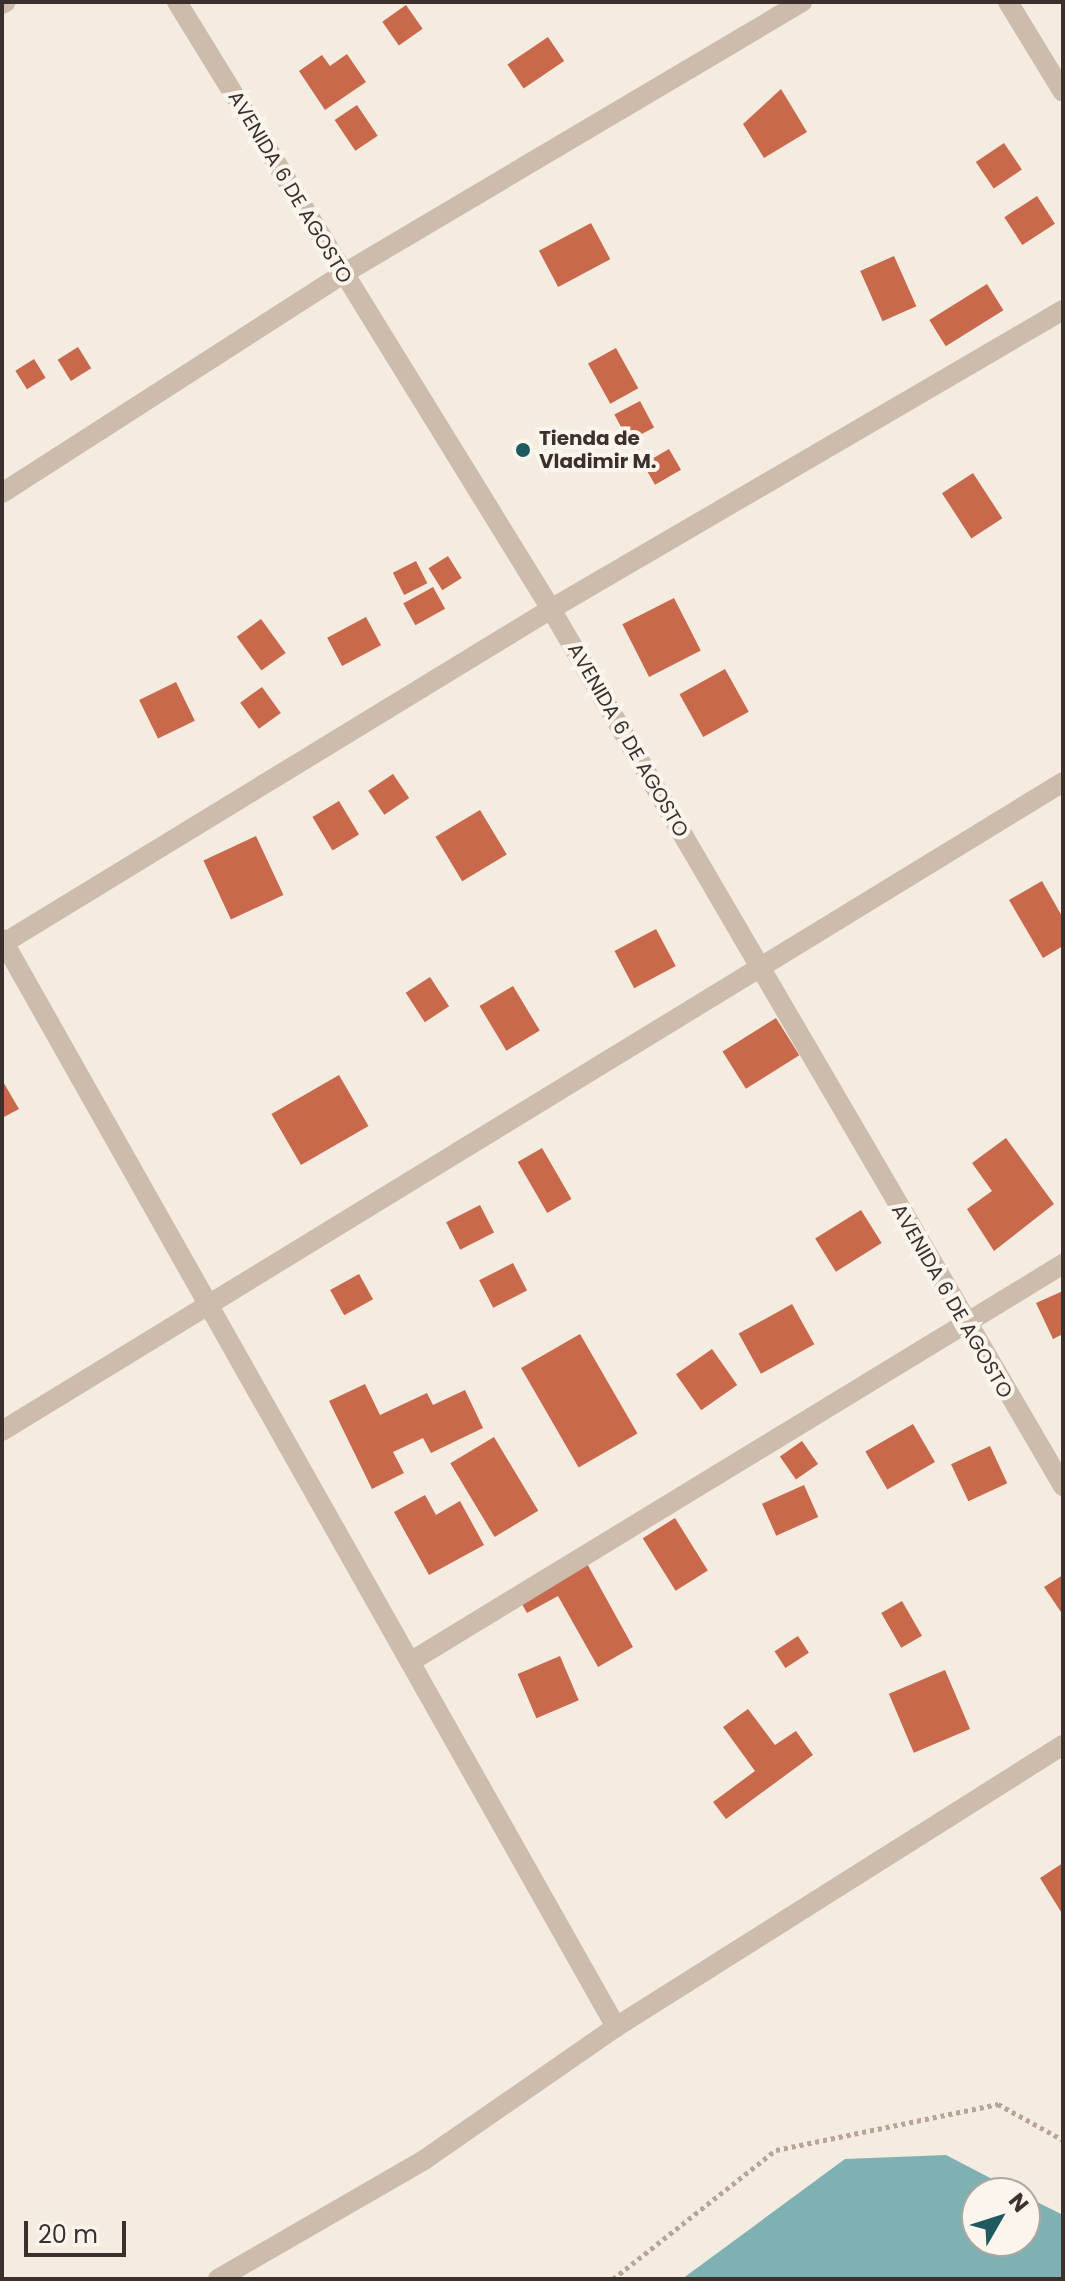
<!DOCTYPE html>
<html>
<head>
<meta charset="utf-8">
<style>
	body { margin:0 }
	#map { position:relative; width:1065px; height:2281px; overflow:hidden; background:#f4ebe1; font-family:Poppins,sans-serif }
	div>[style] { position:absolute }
	.water>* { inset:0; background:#7fb0b2 }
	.building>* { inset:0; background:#c8694b; transform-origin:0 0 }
	.path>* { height:5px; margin-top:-2.5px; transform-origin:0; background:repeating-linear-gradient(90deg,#b9a596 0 4px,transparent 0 8px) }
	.minor>* { height:20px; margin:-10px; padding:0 10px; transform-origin:10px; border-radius:10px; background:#cdbbac }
	.tertiary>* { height:20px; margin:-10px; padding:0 10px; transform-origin:10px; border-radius:10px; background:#cdbbac }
	.dots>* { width:22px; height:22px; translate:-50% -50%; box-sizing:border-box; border:4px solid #fbf5ee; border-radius:50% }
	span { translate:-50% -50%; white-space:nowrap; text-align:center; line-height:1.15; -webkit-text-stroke:8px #fbf5ee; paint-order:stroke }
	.street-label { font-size:20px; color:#3b302b }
	.poi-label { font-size:20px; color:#3b302b; font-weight:700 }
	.left { translate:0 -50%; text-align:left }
	.frame { position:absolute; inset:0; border:4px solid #3b302b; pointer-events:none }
	.north { position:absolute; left:961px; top:2177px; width:80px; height:80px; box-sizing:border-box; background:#fbf5ee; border:2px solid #aea6a0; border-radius:50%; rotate:51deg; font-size:22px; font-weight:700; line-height:32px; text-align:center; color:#3b302b }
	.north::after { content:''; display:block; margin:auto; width:28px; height:36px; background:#1f5a5e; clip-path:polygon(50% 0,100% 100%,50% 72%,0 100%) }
	.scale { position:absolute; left:24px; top:2221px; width:102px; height:36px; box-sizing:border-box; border:4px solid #3b302b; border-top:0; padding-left:10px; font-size:24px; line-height:28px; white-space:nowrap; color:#3b302b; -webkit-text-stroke:6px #fbf5ee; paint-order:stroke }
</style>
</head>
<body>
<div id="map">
	<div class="water">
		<i style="clip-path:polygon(946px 2155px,1019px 2193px,977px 2193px,977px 2241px,1025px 2241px,1025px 2196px,1063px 2215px,1063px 2279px,682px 2279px,845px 2159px)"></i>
	</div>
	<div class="building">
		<i style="left:406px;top:5px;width:29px;height:29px;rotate:55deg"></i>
		<i style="left:548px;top:37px;width:29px;height:49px;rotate:56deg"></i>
		<i style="clip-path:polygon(347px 54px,366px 82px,325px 110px,299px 71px,322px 55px,330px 66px)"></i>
		<i style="clip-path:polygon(781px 89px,807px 132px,764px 158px,743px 124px)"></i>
		<i style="left:357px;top:105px;width:37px;height:27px;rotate:56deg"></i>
		<i style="left:1004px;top:143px;width:32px;height:34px;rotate:56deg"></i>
		<i style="left:1037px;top:196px;width:33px;height:39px;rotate:57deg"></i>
		<i style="left:591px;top:223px;width:41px;height:59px;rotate:62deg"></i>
		<i style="left:894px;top:256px;width:55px;height:37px;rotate:66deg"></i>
		<i style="left:987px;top:284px;width:31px;height:68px;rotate:58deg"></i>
		<i style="left:78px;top:347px;width:25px;height:24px;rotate:58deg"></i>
		<i style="left:616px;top:348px;width:46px;height:32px;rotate:61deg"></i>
		<i style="left:34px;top:359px;width:22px;height:22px;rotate:58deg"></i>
		<i style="left:640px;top:401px;width:30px;height:29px;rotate:62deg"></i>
		<i style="left:669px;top:449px;width:24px;height:30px;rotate:60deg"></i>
		<i style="left:973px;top:473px;width:54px;height:37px;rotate:57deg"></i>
		<i style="left:448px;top:556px;width:26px;height:23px;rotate:58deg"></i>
		<i style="left:416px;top:561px;width:25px;height:26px;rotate:63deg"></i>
		<i style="left:433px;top:587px;width:25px;height:34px;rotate:61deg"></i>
		<i style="left:674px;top:598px;width:59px;height:58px;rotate:63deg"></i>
		<i style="left:366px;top:617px;width:32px;height:44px;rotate:62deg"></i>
		<i style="left:261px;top:619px;width:42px;height:30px;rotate:54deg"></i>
		<i style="left:725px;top:669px;width:49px;height:52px;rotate:61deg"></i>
		<i style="left:176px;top:682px;width:43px;height:41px;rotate:64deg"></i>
		<i style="left:262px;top:687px;width:32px;height:27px;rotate:54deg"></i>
		<i style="left:393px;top:774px;width:29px;height:30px;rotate:56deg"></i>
		<i style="left:339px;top:801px;width:39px;height:31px;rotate:59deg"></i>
		<i style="left:480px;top:810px;width:52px;height:52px;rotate:59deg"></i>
		<i style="left:256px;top:836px;width:65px;height:58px;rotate:65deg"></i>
		<i style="clip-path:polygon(1042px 881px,1063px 918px,1063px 946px,1043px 958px,1009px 900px)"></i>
		<i style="left:656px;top:929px;width:42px;height:47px;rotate:62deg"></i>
		<i style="left:430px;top:977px;width:35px;height:29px;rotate:57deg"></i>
		<i style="left:513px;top:986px;width:52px;height:39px;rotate:59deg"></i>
		<i style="left:776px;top:1018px;width:44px;height:63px;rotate:58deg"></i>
		<i style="left:339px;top:1075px;width:59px;height:78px;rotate:60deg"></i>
		<i style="clip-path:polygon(2px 1080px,19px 1109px,2px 1118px)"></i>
		<i style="clip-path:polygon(1006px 1138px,1054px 1204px,994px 1251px,967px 1209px,992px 1191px,972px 1163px)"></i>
		<i style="left:542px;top:1148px;width:59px;height:28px;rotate:60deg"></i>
		<i style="left:480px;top:1205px;width:31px;height:38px;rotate:63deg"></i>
		<i style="left:861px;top:1210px;width:39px;height:54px;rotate:58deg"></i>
		<i style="left:513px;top:1263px;width:31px;height:38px;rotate:63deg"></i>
		<i style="left:359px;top:1274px;width:29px;height:33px;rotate:61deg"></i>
		<i style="clip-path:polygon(1063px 1291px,1063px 1334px,1053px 1339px,1036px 1303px)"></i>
		<i style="left:792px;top:1304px;width:46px;height:61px;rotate:61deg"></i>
		<i style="left:580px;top:1334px;width:115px;height:68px;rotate:60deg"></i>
		<i style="left:712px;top:1349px;width:44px;height:44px;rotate:55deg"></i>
		<i style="clip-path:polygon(365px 1384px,380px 1415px,427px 1393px,433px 1405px,465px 1390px,483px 1428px,431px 1453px,423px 1438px,393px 1452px,404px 1473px,372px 1489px,329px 1401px)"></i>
		<i style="left:913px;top:1424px;width:44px;height:55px;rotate:60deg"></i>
		<i style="left:494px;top:1437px;width:86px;height:51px;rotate:59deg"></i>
		<i style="left:802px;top:1441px;width:28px;height:27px;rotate:55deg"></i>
		<i style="left:990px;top:1446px;width:41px;height:43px;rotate:65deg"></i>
		<i style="left:804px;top:1485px;width:35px;height:46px;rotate:66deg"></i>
		<i style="clip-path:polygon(425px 1495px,436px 1515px,460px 1501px,484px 1545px,429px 1575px,394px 1512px)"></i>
		<i style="left:675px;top:1518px;width:62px;height:38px;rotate:58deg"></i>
		<i style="clip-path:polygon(585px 1560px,633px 1647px,598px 1667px,558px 1596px,527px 1613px,518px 1597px)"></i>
		<i style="clip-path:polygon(1063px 1575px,1063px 1615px,1044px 1587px)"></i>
		<i style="left:902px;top:1601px;width:40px;height:24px;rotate:60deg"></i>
		<i style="left:798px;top:1636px;width:20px;height:28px;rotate:57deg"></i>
		<i style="left:560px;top:1656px;width:48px;height:46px;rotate:67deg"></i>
		<i style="left:945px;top:1670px;width:64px;height:61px;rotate:67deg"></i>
		<i style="clip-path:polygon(748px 1709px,775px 1745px,796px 1731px,813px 1755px,726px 1819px,713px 1802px,755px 1771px,723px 1727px)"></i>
		<i style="clip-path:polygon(1063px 1863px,1063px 1915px,1040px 1878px)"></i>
	</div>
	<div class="path">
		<i style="left:613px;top:2279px;width:208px;rotate:-38.4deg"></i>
		<i style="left:776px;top:2150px;width:227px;rotate:-11.7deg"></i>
		<i style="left:998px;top:2104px;width:74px;rotate:29deg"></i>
	</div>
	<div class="minor">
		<i style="left:1008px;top:2px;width:105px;rotate:58.6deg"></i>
		<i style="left:2px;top:4px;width:4px;rotate:-27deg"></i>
		<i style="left:2px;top:493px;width:405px;rotate:-32.7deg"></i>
		<i style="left:343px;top:274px;width:534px;rotate:-30.65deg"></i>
		<i style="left:2px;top:939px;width:1249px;rotate:60.56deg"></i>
		<i style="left:4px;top:943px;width:641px;rotate:-31.41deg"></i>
		<i style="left:551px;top:609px;width:593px;rotate:-30.28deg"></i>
		<i style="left:2px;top:1431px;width:1244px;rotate:-31.45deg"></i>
		<i style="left:410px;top:1662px;width:765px;rotate:-31.36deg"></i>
		<i style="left:218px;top:2279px;width:238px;rotate:-30deg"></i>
		<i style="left:424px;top:2160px;width:234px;rotate:-34.7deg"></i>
		<i style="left:616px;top:2027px;width:529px;rotate:-32.25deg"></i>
	</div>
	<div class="tertiary">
		<i style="left:177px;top:2px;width:713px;rotate:58.36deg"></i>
		<i style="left:551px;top:609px;width:1016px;rotate:59.72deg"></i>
	</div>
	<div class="dots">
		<i style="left:523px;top:450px;background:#1f5a5e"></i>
	</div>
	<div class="street-label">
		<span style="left:290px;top:187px;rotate:59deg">AVENIDA 6 DE AGOSTO</span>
		<span style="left:628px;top:740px;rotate:60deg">AVENIDA 6 DE AGOSTO</span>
		<span style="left:952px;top:1301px;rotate:60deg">AVENIDA 6 DE AGOSTO</span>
	</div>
	<div class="poi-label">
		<span class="left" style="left:539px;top:450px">Tienda de<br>Vladimir M.</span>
	</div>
	<div class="frame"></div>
	<div class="north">N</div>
	<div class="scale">20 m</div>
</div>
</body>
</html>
